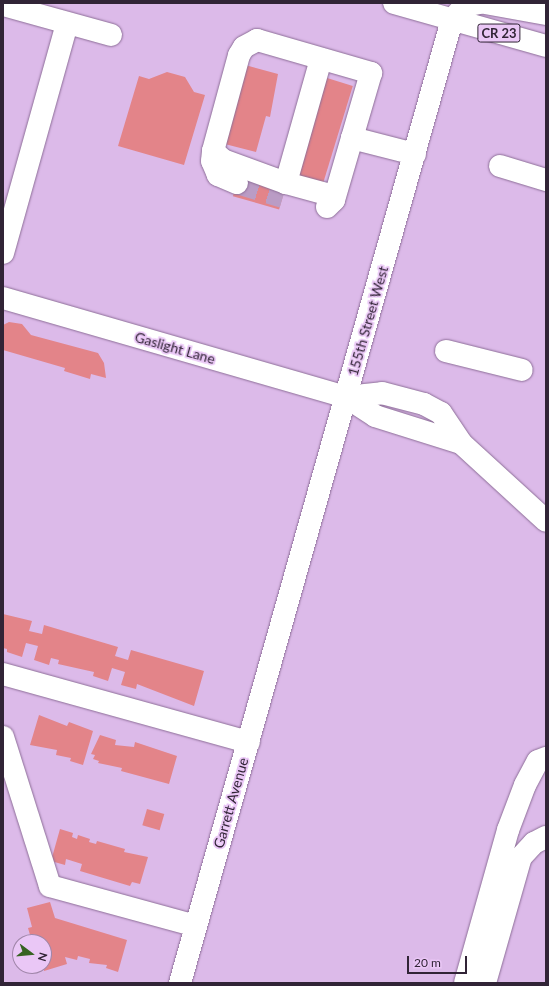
<!DOCTYPE html>
<html>
<head>
<meta charset="utf-8">
<style>
	body { margin:0 }
	#map { position:relative; width:549px; height:986px; overflow:hidden; background:#dcbae9; font-family:Lato,sans-serif }
	div>[style] { position:absolute }
	.building>* { inset:0; background:#e38489; transform-origin:0 0 }
	.minor-tunnel>* { height:22px; margin-top:-11px; transform-origin:0; background:repeating-linear-gradient(90deg,#ba9cc5 0 22px,transparent 0 33px) }
	.roads { filter:drop-shadow(0 0 1px #8d6e98) drop-shadow(0 0 1px #8d6e98) }
	.minor>* { height:22px; margin:-11px; padding:0 11px; transform-origin:11px; border-radius:11px; background:#fff }
	.major>* { height:22px; margin:-11px; padding:0 11px; transform-origin:11px; border-radius:11px; background:#fff }
	span { translate:-50% -50%; white-space:nowrap; text-align:center; line-height:1.15; -webkit-text-stroke:3.5px #eac7f6; paint-order:stroke }
	.shield-label span { padding:1px 3px; background:#eac7f6; border:1px solid; border-radius:3px; -webkit-text-stroke-width:0 }
	.shield-label { font-size:13px; color:#312436; font-weight:700 }
	.street-label { font-size:14px; color:#312436 }
	.frame { position:absolute; inset:0; border:4px solid #312436; pointer-events:none }
	.north { position:absolute; left:12px; top:934px; width:40px; height:40px; box-sizing:border-box; background:#eac7f6; border:1px solid #a086a9; border-radius:50%; rotate:106deg; font-size:11px; font-weight:700; line-height:16px; text-align:center; color:#312436 }
	.north::after { content:''; display:block; margin:auto; width:14px; height:18px; background:#376322; clip-path:polygon(50% 0,100% 100%,50% 72%,0 100%) }
	.scale { position:absolute; left:407px; top:956px; width:60px; height:18px; box-sizing:border-box; border:2px solid #312436; border-top:0; padding-left:5px; font-size:12px; line-height:14px; white-space:nowrap; color:#312436; -webkit-text-stroke:3px #eac7f6; paint-order:stroke }
</style>
</head>
<body>
<div id="map">
	<div class="building">
		<i style="clip-path:polygon(238px 63px,278px 74px,270px 117px,266px 116px,256px 152px,217px 142px)"></i>
		<i style="clip-path:polygon(167px 72px,185px 77px,194px 92px,205px 95px,184px 165px,118px 146px,139px 76px,149px 79px)"></i>
		<i style="left:327px;top:78px;width:27px;height:109px;rotate:17deg"></i>
		<i style="left:239px;top:175px;width:48px;height:22px;rotate:16deg"></i>
		<i style="clip-path:polygon(9px 322px,22px 324px,31px 335px,98px 353px,104px 363px,106px 378px,91px 374px,90px 379px,64px 371px,65px 368px,3px 350px,3px 325px)"></i>
		<i style="clip-path:polygon(3px 614px,32px 621px,29px 631px,42px 634px,44px 625px,118px 647px,115px 656px,128px 660px,131px 650px,204px 671px,194px 706px,137px 684px,136px 689px,121px 685px,125px 672px,112px 668px,108px 681px,93px 676px,94px 672px,58px 664px,59px 660px,51px 658px,49px 665px,34px 660px,38px 646px,26px 643px,22px 657px,7px 652px,7px 649px,3px 648px)"></i>
		<i style="clip-path:polygon(39px 715px,67px 726px,69px 722px,93px 731px,83px 765px,70px 761px,71px 758px,56px 755px,57px 750px,30px 745px)"></i>
		<i style="clip-path:polygon(100px 735px,116px 740px,115px 745px,134px 747px,135px 742px,177px 756px,169px 784px,121px 771px,122px 768px,98px 763px,99px 761px,93px 759px,95px 755px,91px 754px)"></i>
		<i style="left:147px;top:809px;width:18px;height:17px;rotate:16deg"></i>
		<i style="clip-path:polygon(60px 829px,73px 833px,72px 837px,77px 839px,78px 835px,90px 839px,89px 842px,96px 844px,97px 841px,125px 849px,124px 852px,148px 857px,140px 884px,132px 882px,130px 886px,80px 871px,82px 864px,66px 859px,65px 865px,51px 861px)"></i>
		<i style="clip-path:polygon(50px 902px,55px 918px,127px 940px,118px 972px,106px 968px,107px 965px,89px 963px,90px 959px,78px 956px,77px 960px,65px 957px,67px 964px,44px 971px,44px 942px,32px 942px,28px 928px,32px 927px,27px 908px)"></i>
	</div>
	<div class="minor-tunnel">
		<i style="left:237px;top:183px;width:48px;rotate:16.9deg"></i>
	</div>
	<div class="roads">
		<div class="minor">
			<i style="left:3px;top:5px;width:112px;rotate:15.5deg"></i>
			<i style="left:321px;top:59px;width:129px;rotate:105.8deg"></i>
			<i style="left:286px;top:183px;width:50px;rotate:15.2deg"></i>
			<i style="left:213px;top:151px;width:13px;rotate:42deg"></i>
			<i style="left:223px;top:160px;width:67px;rotate:20.1deg"></i>
			<i style="left:500px;top:166px;width:48px;rotate:16.9deg"></i>
			<i style="left:237px;top:183px;width:21px;rotate:-157deg"></i>
			<i style="left:218px;top:175px;width:15px;rotate:-113deg"></i>
			<i style="left:212px;top:161px;width:10px;rotate:-84deg"></i>
			<i style="left:213px;top:151px;width:99px;rotate:-74.8deg"></i>
			<i style="left:239px;top:55px;width:9px;rotate:-58deg"></i>
			<i style="left:244px;top:47px;width:15px;rotate:-28deg"></i>
			<i style="left:257px;top:40px;width:119px;rotate:16.1deg"></i>
			<i style="left:371px;top:73px;width:68px;rotate:106.3deg"></i>
			<i style="left:352px;top:138px;width:65px;rotate:14.3deg"></i>
			<i style="left:327px;top:207px;width:10px;rotate:-45deg"></i>
			<i style="left:334px;top:200px;width:65px;rotate:-73.8deg"></i>
			<i style="left:3px;top:253px;width:238px;rotate:-74.4deg"></i>
			<i style="left:3px;top:298px;width:357px;rotate:16.1deg"></i>
			<i style="left:346px;top:397px;width:35px;rotate:33deg"></i>
			<i style="left:375px;top:416px;width:90px;rotate:17.4deg"></i>
			<i style="left:446px;top:351px;width:78px;rotate:14deg"></i>
			<i style="left:346px;top:397px;width:36px;rotate:-6deg"></i>
			<i style="left:382px;top:393px;width:43px;rotate:14.7deg"></i>
			<i style="left:424px;top:404px;width:19px;rotate:28deg"></i>
			<i style="left:441px;top:413px;width:36px;rotate:56deg"></i>
			<i style="left:461px;top:443px;width:115px;rotate:42.5deg"></i>
			<i style="left:3px;top:674px;width:255px;rotate:15.5deg"></i>
			<i style="left:3px;top:737px;width:156px;rotate:72.5deg"></i>
			<i style="left:50px;top:886px;width:151px;rotate:15.3deg"></i>
			<i style="left:180px;top:983px;width:1001px;rotate:-74.23deg"></i>
			<i style="left:465px;top:983px;width:159px;rotate:-74.3deg"></i>
			<i style="left:508px;top:830px;width:48px;rotate:-69.3deg"></i>
			<i style="left:525px;top:785px;width:27px;rotate:-62deg"></i>
			<i style="left:538px;top:761px;width:9px;rotate:-21deg"></i>
			<i style="left:485px;top:983px;width:131px;rotate:-74.1deg"></i>
			<i style="left:521px;top:857px;width:19px;rotate:-47deg"></i>
			<i style="left:534px;top:843px;width:13px;rotate:-27deg"></i>
		</div>
		<div class="major">
			<i style="left:394px;top:3px;width:158px;rotate:15.8deg"></i>
			<i style="left:485px;top:3px;width:62px;rotate:10.2deg"></i>
			<i style="left:452px;top:20px;width:18px;rotate:-49deg"></i>
			<i style="left:464px;top:6px;width:16px;rotate:-11deg"></i>
		</div>
	</div>
	<div class="shield-label">
		<span style="left:499px;top:33px">CR 23</span>
	</div>
	<div class="street-label">
		<span style="left:368px;top:321px;rotate:-74deg">155th Street West</span>
		<span style="left:175px;top:348px;rotate:16deg">Gaslight Lane</span>
		<span style="left:231px;top:803px;rotate:-74deg">Garrett Avenue</span>
	</div>
	<div class="frame"></div>
	<div class="north">N</div>
	<div class="scale">20 m</div>
</div>
</body>
</html>
